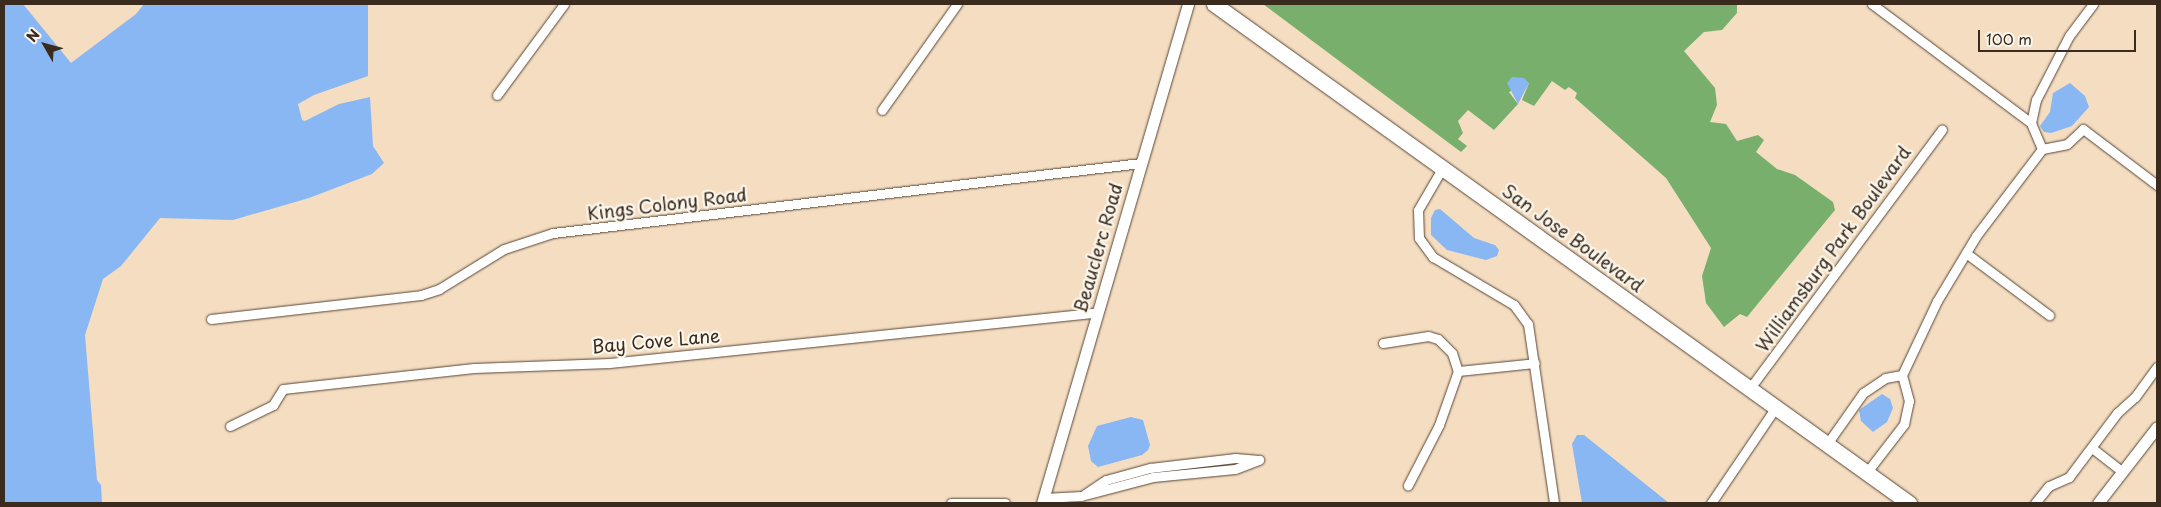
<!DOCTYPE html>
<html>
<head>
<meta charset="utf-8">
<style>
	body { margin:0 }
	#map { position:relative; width:2161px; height:507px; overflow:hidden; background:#f5ddc1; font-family:"Playpen Sans",sans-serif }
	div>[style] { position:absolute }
	.forest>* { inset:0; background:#78af6c }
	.water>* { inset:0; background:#88b7f3 }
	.roads { filter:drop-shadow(0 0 1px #574536) drop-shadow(0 0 1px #574536) }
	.minor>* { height:9px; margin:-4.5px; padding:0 4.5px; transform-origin:4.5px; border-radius:4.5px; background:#fff }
	.tertiary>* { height:11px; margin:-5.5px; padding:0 5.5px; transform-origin:5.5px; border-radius:5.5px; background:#fff }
	.primary>* { height:15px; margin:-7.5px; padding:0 7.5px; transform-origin:7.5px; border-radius:7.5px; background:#fff }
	span { translate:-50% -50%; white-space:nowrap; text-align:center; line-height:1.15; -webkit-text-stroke:4.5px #fbf7ec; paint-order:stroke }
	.street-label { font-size:18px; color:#3b2a1e }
	.frame { position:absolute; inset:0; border:5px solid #3b2a1e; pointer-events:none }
	.north { position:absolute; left:20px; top:20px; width:50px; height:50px; -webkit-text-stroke:4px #fbf7ec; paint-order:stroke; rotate:308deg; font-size:14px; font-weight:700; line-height:20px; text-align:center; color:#3b2a1e }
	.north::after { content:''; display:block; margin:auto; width:18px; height:22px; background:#3b2a1e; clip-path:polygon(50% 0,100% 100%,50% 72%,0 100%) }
	.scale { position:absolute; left:1978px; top:30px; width:158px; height:22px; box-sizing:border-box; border:2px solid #3b2a1e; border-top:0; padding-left:6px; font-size:15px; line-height:18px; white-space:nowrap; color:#3b2a1e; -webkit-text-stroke:4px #fbf7ec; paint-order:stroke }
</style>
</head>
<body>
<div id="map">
	<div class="forest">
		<i style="clip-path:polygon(1263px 4px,1737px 4px,1737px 13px,1722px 30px,1704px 32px,1684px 51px,1715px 88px,1717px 105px,1710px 122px,1726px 124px,1737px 141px,1758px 135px,1764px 140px,1756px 152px,1777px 169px,1795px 175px,1833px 202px,1835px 210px,1747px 317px,1740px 314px,1724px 327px,1706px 303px,1702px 276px,1711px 248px,1666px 178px,1575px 98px,1577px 93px,1569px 87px,1565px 90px,1552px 81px,1534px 106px,1522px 100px,1529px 83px,1509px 92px,1518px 104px,1494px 130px,1468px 110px,1458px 121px,1463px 133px,1458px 139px,1467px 146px,1461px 152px)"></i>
	</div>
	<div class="water">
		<i style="clip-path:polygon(4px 4px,23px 4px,71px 63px,136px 14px,144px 4px,368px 4px,368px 76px,314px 95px,298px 104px,302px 120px,305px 121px,339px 104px,370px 97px,373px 146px,384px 163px,372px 174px,309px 198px,233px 220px,160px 218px,121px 266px,103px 279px,85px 335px,97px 480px,101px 485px,102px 503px,4px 503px)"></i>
		<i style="clip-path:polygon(1512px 77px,1524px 78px,1529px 83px,1518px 104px,1507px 83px)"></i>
		<i style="clip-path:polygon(2070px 83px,2085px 96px,2089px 107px,2072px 126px,2051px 133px,2044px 132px,2040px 126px,2050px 112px,2053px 93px)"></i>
		<i style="clip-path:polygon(1440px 209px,1474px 238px,1495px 245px,1499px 250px,1497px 256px,1486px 260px,1447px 250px,1431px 235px,1431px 218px,1435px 210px)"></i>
		<i style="clip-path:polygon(1882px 394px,1890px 399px,1893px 408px,1887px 422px,1873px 432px,1861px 421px,1859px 410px)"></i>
		<i style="clip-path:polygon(1131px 417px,1143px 420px,1150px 445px,1148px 450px,1142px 455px,1098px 467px,1091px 461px,1088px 446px,1097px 426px)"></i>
		<i style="clip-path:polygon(1577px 435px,1584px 435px,1669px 503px,1582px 503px,1572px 444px)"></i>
	</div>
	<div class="roads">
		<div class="minor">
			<i style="left:1872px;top:4px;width:199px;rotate:36.8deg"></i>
			<i style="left:497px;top:95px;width:113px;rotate:-53.6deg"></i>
			<i style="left:882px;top:110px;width:130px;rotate:-54.7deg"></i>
			<i style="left:2042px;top:149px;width:25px;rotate:-11deg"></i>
			<i style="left:2067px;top:144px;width:22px;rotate:-43deg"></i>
			<i style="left:2083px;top:129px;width:93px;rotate:37.1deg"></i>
			<i style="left:1443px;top:167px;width:50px;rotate:120.2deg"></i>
			<i style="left:1418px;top:210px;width:28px;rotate:88deg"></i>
			<i style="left:1419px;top:238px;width:24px;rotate:54deg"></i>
			<i style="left:1433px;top:257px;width:94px;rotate:30.7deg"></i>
			<i style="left:1514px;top:305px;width:24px;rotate:54deg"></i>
			<i style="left:1528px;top:324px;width:181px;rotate:81.7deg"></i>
			<i style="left:1966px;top:253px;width:104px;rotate:36.8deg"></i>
			<i style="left:211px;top:319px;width:211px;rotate:-6.5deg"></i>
			<i style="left:421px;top:295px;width:19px;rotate:-18deg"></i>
			<i style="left:439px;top:289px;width:76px;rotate:-31.6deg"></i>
			<i style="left:504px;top:249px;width:52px;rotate:-18.1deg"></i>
			<i style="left:553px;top:233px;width:592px;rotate:-6.79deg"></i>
			<i style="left:1383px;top:343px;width:46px;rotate:-8.8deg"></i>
			<i style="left:1428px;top:336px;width:10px;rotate:17deg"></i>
			<i style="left:1438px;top:339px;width:20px;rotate:45deg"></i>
			<i style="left:1452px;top:353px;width:19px;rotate:72deg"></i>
			<i style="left:1458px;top:371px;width:57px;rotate:109.4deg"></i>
			<i style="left:1439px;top:425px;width:68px;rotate:117.3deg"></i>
			<i style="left:1458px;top:371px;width:77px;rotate:-5.9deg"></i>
			<i style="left:1750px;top:388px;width:322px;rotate:-53.4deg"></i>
			<i style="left:230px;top:426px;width:48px;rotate:-26deg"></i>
			<i style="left:273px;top:405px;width:19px;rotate:-58deg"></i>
			<i style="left:283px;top:389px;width:192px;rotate:-6.3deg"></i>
			<i style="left:474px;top:368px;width:135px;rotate:-2.1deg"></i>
			<i style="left:609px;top:363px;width:491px;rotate:-5.9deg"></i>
			<i style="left:1827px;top:444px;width:62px;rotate:-54.8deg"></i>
			<i style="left:1863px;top:393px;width:27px;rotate:-34deg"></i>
			<i style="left:1885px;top:378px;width:17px;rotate:-10deg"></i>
			<i style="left:2092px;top:448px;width:39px;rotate:38deg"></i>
			<i style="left:1867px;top:472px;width:61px;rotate:-52.4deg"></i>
			<i style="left:1904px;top:424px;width:24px;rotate:-78deg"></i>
			<i style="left:1909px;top:401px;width:27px;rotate:-105deg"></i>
			<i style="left:1902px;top:375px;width:82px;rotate:-64.7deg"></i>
			<i style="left:1937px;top:301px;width:76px;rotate:-59deg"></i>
			<i style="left:1976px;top:236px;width:109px;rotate:-52.8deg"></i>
			<i style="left:2042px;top:149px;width:28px;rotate:-113deg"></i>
			<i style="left:2031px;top:123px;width:24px;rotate:-78deg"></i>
			<i style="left:2036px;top:100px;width:72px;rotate:-62.7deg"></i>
			<i style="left:2069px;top:36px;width:40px;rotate:-53deg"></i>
			<i style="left:1085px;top:494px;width:25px;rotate:-34deg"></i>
			<i style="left:1106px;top:480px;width:46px;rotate:-15.3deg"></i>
			<i style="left:1150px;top:468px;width:86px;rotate:-6.7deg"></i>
			<i style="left:1235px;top:458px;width:21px;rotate:5deg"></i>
			<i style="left:1044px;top:498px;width:37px;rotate:-3deg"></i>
			<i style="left:1081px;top:496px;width:74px;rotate:-14.8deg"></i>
			<i style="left:1153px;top:477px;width:82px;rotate:-5.6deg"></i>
			<i style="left:1235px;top:469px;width:26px;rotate:-21deg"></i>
			<i style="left:951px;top:503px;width:54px"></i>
			<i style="left:1711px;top:503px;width:116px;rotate:-55.9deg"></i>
			<i style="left:2035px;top:503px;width:22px;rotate:-51deg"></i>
			<i style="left:2049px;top:486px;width:22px;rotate:-24deg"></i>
			<i style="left:2069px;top:477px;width:80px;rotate:-53.1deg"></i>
			<i style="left:2117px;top:413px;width:24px;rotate:-42deg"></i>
			<i style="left:2135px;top:397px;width:37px;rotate:-54deg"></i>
		</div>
		<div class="tertiary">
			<i style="left:1042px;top:503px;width:520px;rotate:-73.69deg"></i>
			<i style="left:2098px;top:503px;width:96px;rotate:-52.2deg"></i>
		</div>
		<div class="primary">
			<i style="left:1214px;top:4px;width:856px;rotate:35.68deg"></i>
		</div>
	</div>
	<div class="street-label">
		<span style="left:667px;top:204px;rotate:-7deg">Kings Colony Road</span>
		<span style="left:1573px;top:238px;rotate:36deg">San Jose Boulevard</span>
		<span style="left:1098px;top:248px;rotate:-74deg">Beauclerc Road</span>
		<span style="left:1833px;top:249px;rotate:-54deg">Williamsburg Park Boulevard</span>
		<span style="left:656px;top:341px;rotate:-5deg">Bay Cove Lane</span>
	</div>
	<div class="frame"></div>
	<div class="north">N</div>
	<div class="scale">100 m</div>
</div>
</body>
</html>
